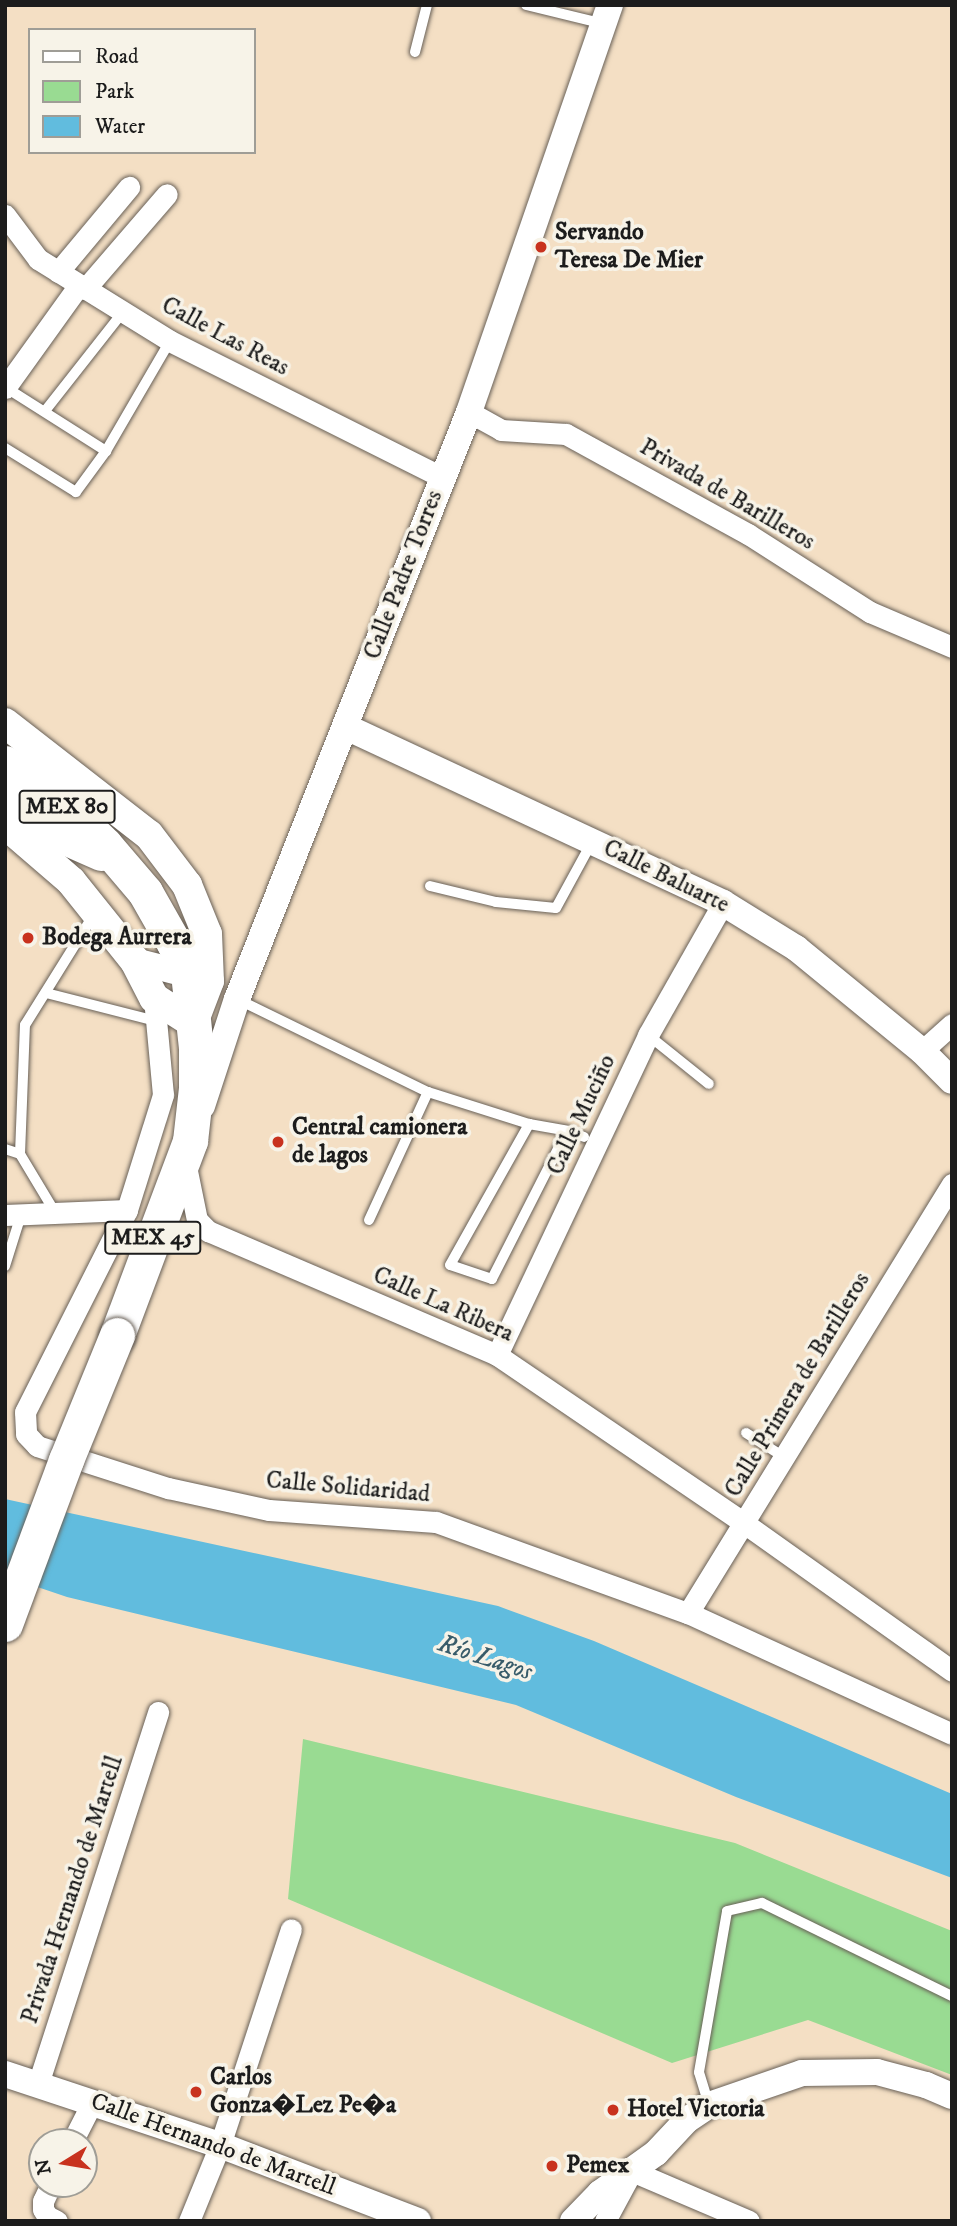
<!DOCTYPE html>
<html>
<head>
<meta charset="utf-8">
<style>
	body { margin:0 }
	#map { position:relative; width:957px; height:2226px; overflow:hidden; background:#f4dfc4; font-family:"IM FELL DW Pica",serif }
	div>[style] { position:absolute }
	.green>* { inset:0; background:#99db92 }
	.water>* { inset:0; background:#61bcde }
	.roads { filter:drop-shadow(0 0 2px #686057) drop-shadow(0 0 2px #686057) }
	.service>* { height:10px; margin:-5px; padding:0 5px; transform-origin:5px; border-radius:5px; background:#fff }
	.minor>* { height:21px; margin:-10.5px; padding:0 10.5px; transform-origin:10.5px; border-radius:10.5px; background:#fff }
	.tertiary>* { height:26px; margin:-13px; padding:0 13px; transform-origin:13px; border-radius:13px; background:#fff }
	.secondary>* { height:30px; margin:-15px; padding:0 15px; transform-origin:15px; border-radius:15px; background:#fff }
	.trunk>* { height:35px; margin:-17.5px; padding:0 17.5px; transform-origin:17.5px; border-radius:17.5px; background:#fff }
	.bridges { filter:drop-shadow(0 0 2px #686057) drop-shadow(0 0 2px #686057) }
	.trunk-bridge>* { height:35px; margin:-17.5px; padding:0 17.5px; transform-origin:17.5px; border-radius:17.5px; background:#fff }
	.dots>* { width:19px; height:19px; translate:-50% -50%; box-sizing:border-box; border:4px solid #f7f3e8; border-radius:50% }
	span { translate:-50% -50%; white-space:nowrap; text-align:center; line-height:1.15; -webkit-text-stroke:7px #f7f3e8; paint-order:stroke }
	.shield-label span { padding:2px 5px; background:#f7f3e8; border:2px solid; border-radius:5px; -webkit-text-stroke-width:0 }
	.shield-label { font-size:23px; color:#1c1c1c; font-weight:700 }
	.poi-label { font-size:24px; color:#1c1c1c; font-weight:700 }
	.left { translate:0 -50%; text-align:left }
	.street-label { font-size:24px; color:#1c1c1c }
	.water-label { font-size:26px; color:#385c6a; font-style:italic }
	.frame { position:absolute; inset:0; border:7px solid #1c1c1c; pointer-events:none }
	.legend { position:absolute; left:28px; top:28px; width:228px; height:126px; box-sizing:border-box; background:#f7f3e8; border:2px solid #9f9d96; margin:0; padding:9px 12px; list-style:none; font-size:21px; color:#1c1c1c }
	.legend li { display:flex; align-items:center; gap:14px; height:35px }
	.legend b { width:35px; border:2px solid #9f9d96 }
	.north { position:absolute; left:28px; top:2128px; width:70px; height:70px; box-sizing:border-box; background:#f7f3e8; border:2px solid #9f9d96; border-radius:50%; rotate:259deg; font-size:19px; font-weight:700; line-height:28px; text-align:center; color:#1c1c1c }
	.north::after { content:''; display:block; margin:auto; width:24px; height:32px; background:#c8321e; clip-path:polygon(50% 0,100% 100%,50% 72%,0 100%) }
</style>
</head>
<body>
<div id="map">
	<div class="green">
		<i style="clip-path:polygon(303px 1739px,735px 1843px,952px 1931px,952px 2075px,808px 2020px,672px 2063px,288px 1899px)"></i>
	</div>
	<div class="water">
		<i style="clip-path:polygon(5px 1499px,498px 1606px,594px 1641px,952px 1794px,952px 1878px,736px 1797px,516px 1705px,67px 1597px,5px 1576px)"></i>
	</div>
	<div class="roads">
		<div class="service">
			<i style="left:526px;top:5px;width:80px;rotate:13.7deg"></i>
			<i style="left:415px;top:52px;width:49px;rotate:-75.7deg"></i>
			<i style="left:5px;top:387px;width:120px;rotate:32.4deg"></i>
			<i style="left:106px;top:451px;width:51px;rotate:126.2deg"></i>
			<i style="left:76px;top:492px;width:84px;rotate:-148.2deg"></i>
			<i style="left:45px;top:411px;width:126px;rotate:-51.8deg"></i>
			<i style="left:106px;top:451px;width:127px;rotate:-59.8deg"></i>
			<i style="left:430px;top:886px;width:68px;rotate:13.6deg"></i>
			<i style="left:496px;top:902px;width:60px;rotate:5.7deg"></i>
			<i style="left:556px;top:908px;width:75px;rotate:-61.4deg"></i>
			<i style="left:46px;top:993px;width:114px;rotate:14.3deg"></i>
			<i style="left:237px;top:999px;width:212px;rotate:26deg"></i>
			<i style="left:428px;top:1092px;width:106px;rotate:17.6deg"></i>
			<i style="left:648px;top:1035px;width:78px;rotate:38.8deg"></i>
			<i style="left:567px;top:1131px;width:166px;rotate:116.9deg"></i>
			<i style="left:492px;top:1279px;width:44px;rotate:-161.6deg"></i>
			<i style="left:450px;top:1265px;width:162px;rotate:-60.7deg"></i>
			<i style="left:529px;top:1124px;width:39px;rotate:10deg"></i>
			<i style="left:567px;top:1131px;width:18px;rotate:19deg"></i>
			<i style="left:5px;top:1149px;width:16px;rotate:18deg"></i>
			<i style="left:20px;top:1154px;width:70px;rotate:59deg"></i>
			<i style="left:20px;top:1154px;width:129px;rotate:-87.8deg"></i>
			<i style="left:25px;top:1025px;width:131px;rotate:-58.1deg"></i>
			<i style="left:369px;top:1220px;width:141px;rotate:-65.3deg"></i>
			<i style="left:5px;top:1266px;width:53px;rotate:-72.6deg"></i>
			<i style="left:746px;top:1433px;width:45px;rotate:32.3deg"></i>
			<i style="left:709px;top:2105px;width:34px;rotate:-107deg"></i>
			<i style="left:699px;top:2072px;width:163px;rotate:-80.1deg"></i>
			<i style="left:727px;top:1911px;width:36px;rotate:-13deg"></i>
			<i style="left:762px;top:1903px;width:212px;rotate:26.1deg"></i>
		</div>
		<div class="minor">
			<i style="left:5px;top:215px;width:55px;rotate:53.1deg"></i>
			<i style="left:38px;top:259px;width:155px;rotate:31.8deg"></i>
			<i style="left:170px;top:341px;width:304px;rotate:26.6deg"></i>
			<i style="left:58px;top:272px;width:111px;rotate:-50.1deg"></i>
			<i style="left:85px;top:289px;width:125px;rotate:-49.2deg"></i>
			<i style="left:5px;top:388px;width:127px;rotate:-54.3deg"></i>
			<i style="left:469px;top:412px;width:37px;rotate:29deg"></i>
			<i style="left:501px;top:430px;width:65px;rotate:3.5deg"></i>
			<i style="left:566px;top:434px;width:208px;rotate:28.8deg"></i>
			<i style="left:748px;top:534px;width:145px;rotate:32.6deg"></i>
			<i style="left:870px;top:612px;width:89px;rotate:23.1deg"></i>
			<i style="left:154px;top:998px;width:97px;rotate:84.7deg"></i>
			<i style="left:163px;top:1095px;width:121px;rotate:107.4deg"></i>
			<i style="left:127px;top:1210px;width:226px;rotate:116.8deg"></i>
			<i style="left:25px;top:1412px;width:22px;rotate:87deg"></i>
			<i style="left:26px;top:1434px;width:16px;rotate:47deg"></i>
			<i style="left:37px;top:1446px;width:138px;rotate:17.8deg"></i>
			<i style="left:168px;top:1488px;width:103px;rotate:12.3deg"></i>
			<i style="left:269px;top:1510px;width:167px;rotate:4.1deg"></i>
			<i style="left:436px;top:1522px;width:268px;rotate:19.9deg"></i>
			<i style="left:688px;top:1613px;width:290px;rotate:24.6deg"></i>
			<i style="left:922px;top:1051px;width:40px;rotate:-42deg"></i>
			<i style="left:186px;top:1166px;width:55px;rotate:78.5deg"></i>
			<i style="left:197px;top:1220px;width:16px;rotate:45deg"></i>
			<i style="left:208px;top:1231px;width:314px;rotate:23.2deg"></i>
			<i style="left:497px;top:1355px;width:299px;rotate:34.2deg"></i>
			<i style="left:744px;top:1523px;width:255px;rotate:35.4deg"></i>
			<i style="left:5px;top:1215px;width:122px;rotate:-2.3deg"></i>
			<i style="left:497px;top:1355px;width:354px;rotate:-64.7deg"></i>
			<i style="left:648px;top:1035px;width:152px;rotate:-60.4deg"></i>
			<i style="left:688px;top:1613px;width:504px;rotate:-58.39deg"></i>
			<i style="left:38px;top:2084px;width:391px;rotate:-72.1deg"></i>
			<i style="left:72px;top:2142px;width:46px;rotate:-62.9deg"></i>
			<i style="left:51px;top:2184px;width:19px;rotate:115deg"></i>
			<i style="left:43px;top:2201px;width:8px;rotate:90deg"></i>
			<i style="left:43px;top:2209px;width:8px;rotate:60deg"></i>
			<i style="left:47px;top:2216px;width:11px;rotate:27deg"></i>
			<i style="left:189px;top:2221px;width:82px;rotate:-67.8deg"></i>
			<i style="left:220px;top:2145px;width:227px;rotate:-71.8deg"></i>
			<i style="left:605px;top:2221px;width:57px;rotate:-61.6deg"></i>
			<i style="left:632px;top:2171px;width:127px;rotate:23.1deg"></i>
		</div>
		<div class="tertiary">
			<i style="left:346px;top:727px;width:416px;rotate:25deg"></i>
			<i style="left:723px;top:903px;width:86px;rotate:31.7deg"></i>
			<i style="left:796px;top:948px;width:163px;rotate:39.3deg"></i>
			<i style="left:922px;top:1051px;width:42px;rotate:45deg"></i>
			<i style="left:135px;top:961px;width:68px;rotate:14.4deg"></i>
			<i style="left:202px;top:1106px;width:113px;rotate:-71.9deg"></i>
			<i style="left:237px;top:999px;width:631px;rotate:-68.43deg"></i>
			<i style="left:469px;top:412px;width:431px;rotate:-70.9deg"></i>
			<i style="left:5px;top:2074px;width:226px;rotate:18.3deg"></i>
			<i style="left:220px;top:2145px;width:212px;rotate:21deg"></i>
			<i style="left:573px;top:2221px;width:39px;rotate:-46deg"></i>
			<i style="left:600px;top:2193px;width:69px;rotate:-35.5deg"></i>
			<i style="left:656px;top:2153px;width:45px;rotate:-46.8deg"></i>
			<i style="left:687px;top:2120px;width:27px;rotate:-34deg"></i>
			<i style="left:709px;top:2105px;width:98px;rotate:-19deg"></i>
			<i style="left:802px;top:2073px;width:75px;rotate:-0.8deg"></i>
			<i style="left:877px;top:2072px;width:51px;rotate:14.9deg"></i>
			<i style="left:926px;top:2085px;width:28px;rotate:23deg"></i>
		</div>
		<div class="secondary">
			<i style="left:5px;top:723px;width:182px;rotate:37.9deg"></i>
			<i style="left:149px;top:835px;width:63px;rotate:52.8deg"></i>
			<i style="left:187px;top:885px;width:53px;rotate:67.8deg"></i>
			<i style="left:207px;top:934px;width:47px;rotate:87.6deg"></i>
			<i style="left:209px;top:981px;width:45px;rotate:110.9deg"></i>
			<i style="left:193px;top:1023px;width:46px;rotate:-147.3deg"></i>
			<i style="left:154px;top:998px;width:42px;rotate:-117.2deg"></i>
			<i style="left:135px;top:961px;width:102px;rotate:-128.7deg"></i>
			<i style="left:71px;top:881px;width:87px;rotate:-139.2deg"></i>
		</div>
		<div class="trunk">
			<i style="left:5px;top:763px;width:72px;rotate:35.4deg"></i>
			<i style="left:64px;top:805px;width:57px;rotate:44.3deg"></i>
			<i style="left:105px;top:845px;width:62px;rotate:49.6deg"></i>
			<i style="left:145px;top:892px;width:59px;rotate:60.4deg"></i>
			<i style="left:174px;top:943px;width:33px;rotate:65deg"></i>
			<i style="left:188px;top:973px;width:75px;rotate:83.9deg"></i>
			<i style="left:196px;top:1048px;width:40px;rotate:90deg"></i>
			<i style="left:196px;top:1088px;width:53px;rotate:96.5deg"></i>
			<i style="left:190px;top:1141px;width:207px;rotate:110.6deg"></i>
			<i style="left:5px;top:796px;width:65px;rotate:35.6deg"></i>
			<i style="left:58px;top:834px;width:47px;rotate:23.8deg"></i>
		</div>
	</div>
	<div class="bridges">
		<div class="trunk-bridge">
			<i style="left:5px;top:1624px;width:175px;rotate:-69.6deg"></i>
			<i style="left:66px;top:1460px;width:135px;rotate:-67.8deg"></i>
		</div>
	</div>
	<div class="dots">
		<i style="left:541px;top:247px;background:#c8321e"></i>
		<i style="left:28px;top:938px;background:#c8321e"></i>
		<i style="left:278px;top:1142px;background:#c8321e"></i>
		<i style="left:196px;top:2092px;background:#c8321e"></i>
		<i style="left:613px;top:2110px;background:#c8321e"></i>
		<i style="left:552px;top:2166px;background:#c8321e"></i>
	</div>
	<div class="shield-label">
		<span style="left:67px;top:807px">MEX 80</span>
		<span style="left:153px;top:1238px">MEX 45</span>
	</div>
	<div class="poi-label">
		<span class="left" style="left:555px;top:247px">Servando<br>Teresa De Mier</span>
		<span class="left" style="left:42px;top:938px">Bodega Aurrera</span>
		<span class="left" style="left:292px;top:1142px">Central camionera<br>de lagos</span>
		<span class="left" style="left:210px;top:2092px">Carlos<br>Gonza�Lez Pe�a</span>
		<span class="left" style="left:627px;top:2110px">Hotel Victoria</span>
		<span class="left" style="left:566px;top:2166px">Pemex</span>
	</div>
	<div class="street-label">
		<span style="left:225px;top:337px;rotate:28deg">Calle Las Reas</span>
		<span style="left:727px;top:495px;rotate:30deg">Privada de Barilleros</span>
		<span style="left:404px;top:575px;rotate:-69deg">Calle Padre Torres</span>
		<span style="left:666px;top:877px;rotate:26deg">Calle Baluarte</span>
		<span style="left:582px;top:1115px;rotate:-65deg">Calle Muciño</span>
		<span style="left:443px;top:1305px;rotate:24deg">Calle La Ribera</span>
		<span style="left:798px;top:1385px;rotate:-59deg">Calle Primera de Barilleros</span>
		<span style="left:348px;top:1488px;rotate:5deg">Calle Solidaridad</span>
		<span style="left:73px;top:1890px;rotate:-72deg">Privada Hernando de Martell</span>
		<span style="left:213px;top:2145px;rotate:20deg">Calle Hernando de Martell</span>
	</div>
	<div class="water-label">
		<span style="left:485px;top:1658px;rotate:18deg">Río Lagos</span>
	</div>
	<div class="frame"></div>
	<ul class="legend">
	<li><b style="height:9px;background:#fff"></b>Road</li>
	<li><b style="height:19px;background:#99db92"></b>Park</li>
	<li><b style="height:19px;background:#61bcde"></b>Water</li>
	</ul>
	<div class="north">N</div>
</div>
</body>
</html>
